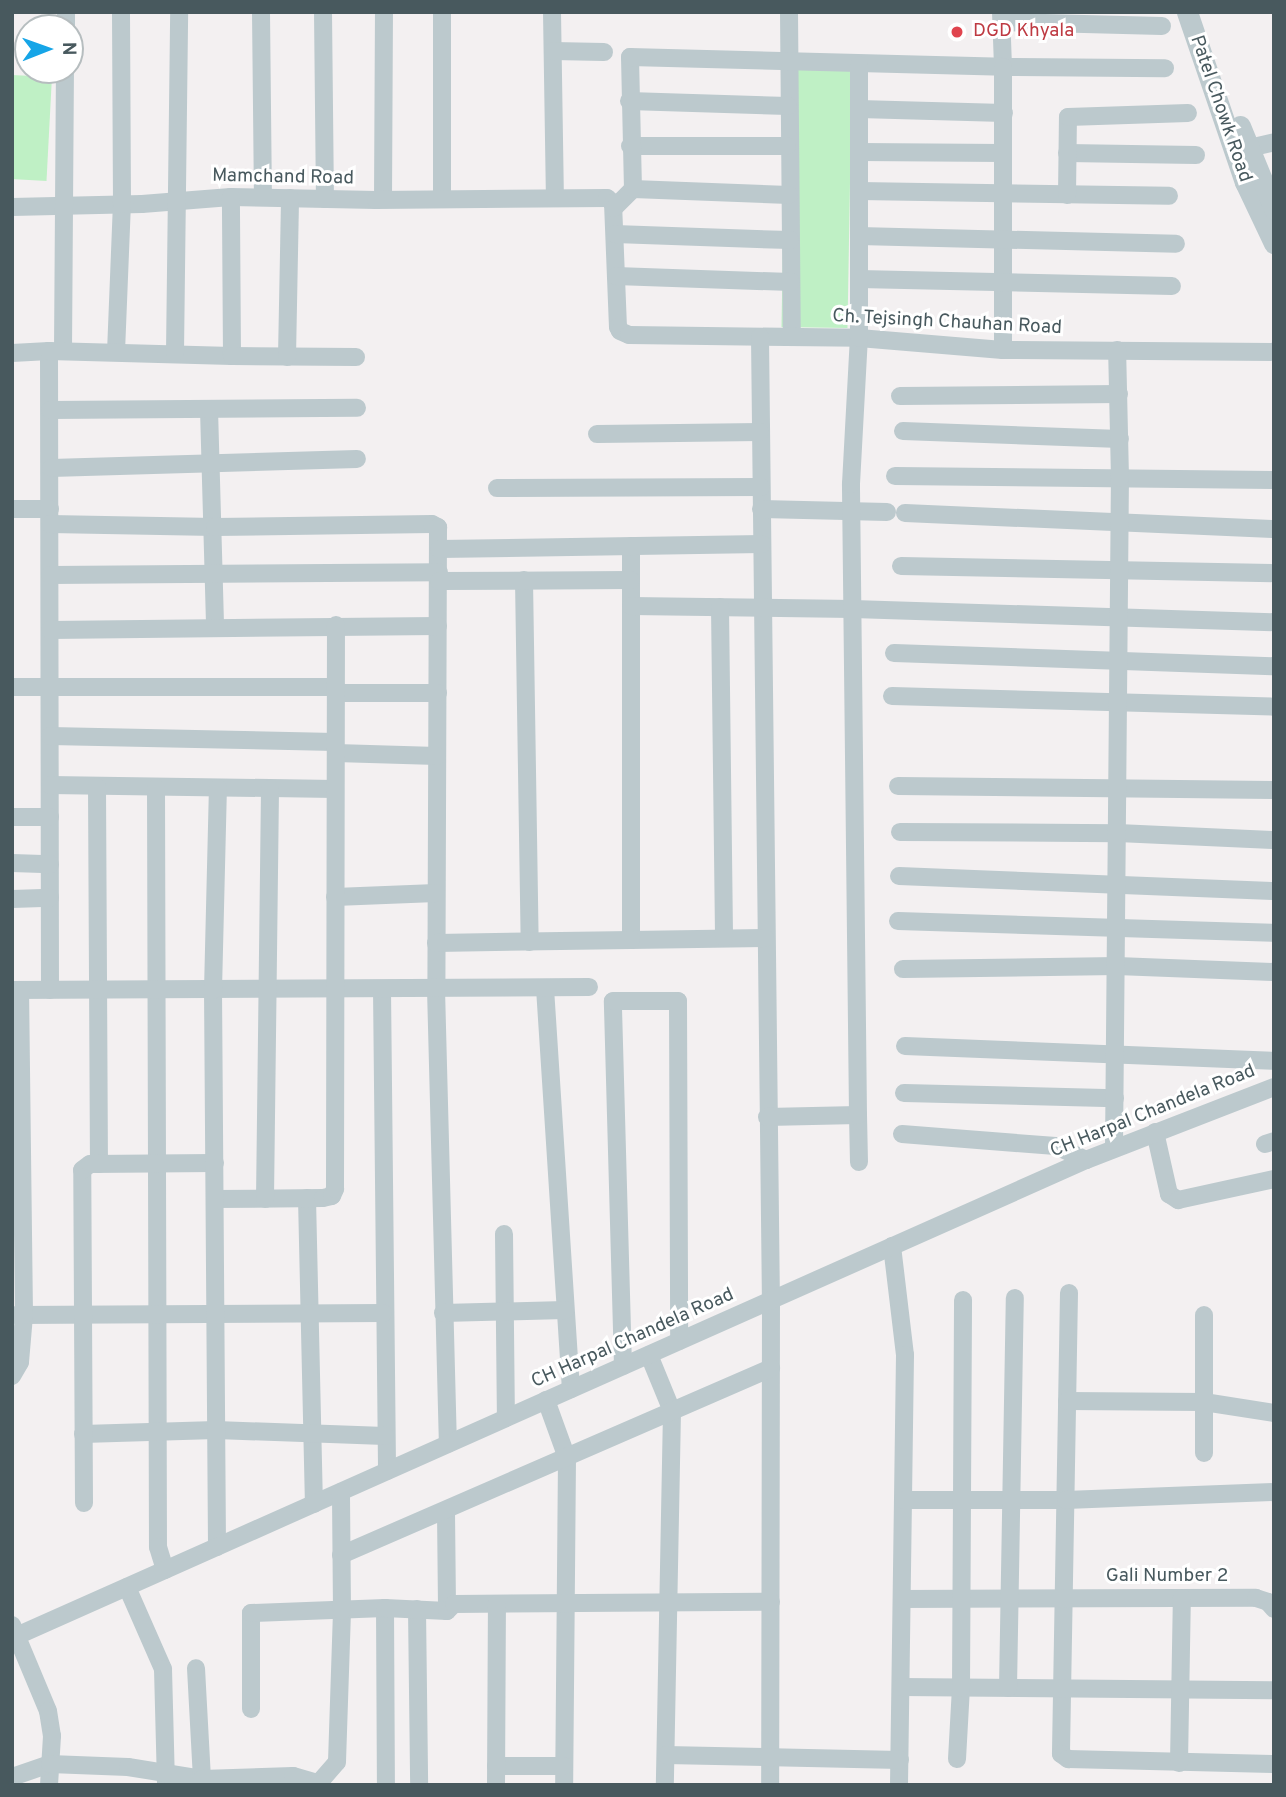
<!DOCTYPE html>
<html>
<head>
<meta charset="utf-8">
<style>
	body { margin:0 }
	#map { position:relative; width:1286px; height:1797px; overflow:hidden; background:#f3f0f1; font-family:Overpass,sans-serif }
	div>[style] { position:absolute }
	.green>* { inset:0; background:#bff0c5; transform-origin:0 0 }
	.minor>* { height:18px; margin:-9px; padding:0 9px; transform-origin:9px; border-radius:9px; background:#bcc9cd }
	.tertiary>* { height:21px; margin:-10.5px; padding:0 10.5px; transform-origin:10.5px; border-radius:10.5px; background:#bcc9cd }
	.dots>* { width:19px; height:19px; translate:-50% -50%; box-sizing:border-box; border:4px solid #fff; border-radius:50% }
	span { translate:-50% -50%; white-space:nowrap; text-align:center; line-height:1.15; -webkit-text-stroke:6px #fff; paint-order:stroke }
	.health-label { font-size:19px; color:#be3a42 }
	.left { translate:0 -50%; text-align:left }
	.street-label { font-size:19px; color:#48595e }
	.frame { position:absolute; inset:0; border:14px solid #48595e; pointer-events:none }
	.north { position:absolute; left:14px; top:14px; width:70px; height:70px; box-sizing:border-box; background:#fff; border:2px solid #b6bdbf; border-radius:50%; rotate:89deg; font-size:19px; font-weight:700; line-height:28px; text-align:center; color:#48595e }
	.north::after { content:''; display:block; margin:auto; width:24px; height:32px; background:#16a5e7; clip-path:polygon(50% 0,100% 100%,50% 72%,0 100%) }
</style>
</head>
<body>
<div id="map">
	<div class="green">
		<i style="left:786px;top:68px;width:66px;height:259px;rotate:1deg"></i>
		<i style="left:12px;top:75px;width:40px;height:104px;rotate:3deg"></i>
	</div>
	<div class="minor">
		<i style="left:261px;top:12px;width:185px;rotate:89.4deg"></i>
		<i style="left:323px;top:12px;width:187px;rotate:89.4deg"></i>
		<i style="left:552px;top:12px;width:184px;rotate:89.1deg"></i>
		<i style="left:789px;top:12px;width:325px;rotate:89.5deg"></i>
		<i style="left:1001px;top:12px;width:55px;rotate:87.9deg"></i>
		<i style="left:1003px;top:67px;width:162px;rotate:0.4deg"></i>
		<i style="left:1002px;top:22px;width:160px;rotate:1.4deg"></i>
		<i style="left:66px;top:28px;width:16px;rotate:-90deg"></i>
		<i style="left:553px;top:51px;width:51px;rotate:1.1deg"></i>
		<i style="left:629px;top:101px;width:159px;rotate:1.8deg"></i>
		<i style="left:859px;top:109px;width:145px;rotate:1.6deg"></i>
		<i style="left:630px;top:146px;width:157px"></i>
		<i style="left:1249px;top:148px;width:26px;rotate:-13deg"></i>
		<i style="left:859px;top:152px;width:144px;rotate:0.4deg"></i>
		<i style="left:1067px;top:153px;width:129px;rotate:0.9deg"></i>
		<i style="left:633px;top:189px;width:156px;rotate:2.2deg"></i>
		<i style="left:859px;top:191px;width:310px;rotate:0.9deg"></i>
		<i style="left:1067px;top:195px;width:78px;rotate:-89.3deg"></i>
		<i style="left:1068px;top:117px;width:120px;rotate:-1.9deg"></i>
		<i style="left:442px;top:198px;width:186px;rotate:-90deg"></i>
		<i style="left:383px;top:199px;width:187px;rotate:-89.7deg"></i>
		<i style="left:12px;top:207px;width:130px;rotate:-1.3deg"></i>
		<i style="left:142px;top:204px;width:89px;rotate:-4.5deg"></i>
		<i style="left:231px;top:197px;width:145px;rotate:1.2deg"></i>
		<i style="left:376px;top:200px;width:231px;rotate:-0.5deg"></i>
		<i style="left:607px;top:198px;width:8px;rotate:40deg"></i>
		<i style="left:613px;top:203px;width:124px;rotate:87.7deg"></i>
		<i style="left:618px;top:327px;width:4px;rotate:63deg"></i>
		<i style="left:620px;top:331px;width:10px;rotate:24deg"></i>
		<i style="left:629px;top:335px;width:230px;rotate:0.7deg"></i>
		<i style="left:859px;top:338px;width:144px;rotate:4.8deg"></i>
		<i style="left:1003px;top:350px;width:271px;rotate:0.4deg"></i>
		<i style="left:614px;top:208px;width:27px;rotate:-45deg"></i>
		<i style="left:633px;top:189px;width:132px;rotate:-91.3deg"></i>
		<i style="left:630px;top:57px;width:373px;rotate:1.5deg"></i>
		<i style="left:1003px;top:67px;width:283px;rotate:90deg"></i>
		<i style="left:615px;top:234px;width:175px;rotate:2deg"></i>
		<i style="left:859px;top:236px;width:317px;rotate:1.4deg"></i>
		<i style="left:616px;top:276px;width:175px;rotate:2deg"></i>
		<i style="left:859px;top:279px;width:313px;rotate:1.3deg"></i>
		<i style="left:760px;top:337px;width:963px;rotate:89.35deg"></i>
		<i style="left:771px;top:1300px;width:485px;rotate:90.1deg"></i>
		<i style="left:49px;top:351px;width:639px;rotate:89.91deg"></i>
		<i style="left:63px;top:351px;width:281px;rotate:-89.6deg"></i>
		<i style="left:116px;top:352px;width:148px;rotate:-87.7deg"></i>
		<i style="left:122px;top:204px;width:192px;rotate:-90.3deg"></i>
		<i style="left:12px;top:353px;width:37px;rotate:-3deg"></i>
		<i style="left:49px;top:351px;width:183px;rotate:1.6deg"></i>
		<i style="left:232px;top:356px;width:159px;rotate:-90.4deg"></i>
		<i style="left:175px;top:353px;width:341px;rotate:-89.3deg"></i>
		<i style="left:232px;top:356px;width:124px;rotate:0.5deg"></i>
		<i style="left:287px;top:357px;width:159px;rotate:-88.9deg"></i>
		<i style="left:900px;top:396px;width:219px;rotate:-0.5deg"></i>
		<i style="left:209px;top:409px;width:218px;rotate:88.4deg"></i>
		<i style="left:50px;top:410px;width:307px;rotate:-0.4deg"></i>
		<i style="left:903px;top:431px;width:217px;rotate:2.1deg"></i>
		<i style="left:597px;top:434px;width:163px;rotate:-0.7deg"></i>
		<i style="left:51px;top:468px;width:306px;rotate:-1.7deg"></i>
		<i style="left:895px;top:476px;width:379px;rotate:0.6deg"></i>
		<i style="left:497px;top:488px;width:264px;rotate:-0.2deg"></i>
		<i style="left:12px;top:509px;width:38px"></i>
		<i style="left:761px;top:509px;width:126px;rotate:1.4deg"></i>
		<i style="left:905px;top:513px;width:369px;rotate:2.5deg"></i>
		<i style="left:50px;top:524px;width:165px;rotate:1deg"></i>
		<i style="left:215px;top:527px;width:217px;rotate:-0.8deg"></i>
		<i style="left:432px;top:524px;width:7px;rotate:27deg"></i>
		<i style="left:438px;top:527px;width:462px;rotate:90.2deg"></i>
		<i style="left:436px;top:989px;width:455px;rotate:88.5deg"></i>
		<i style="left:631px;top:546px;width:394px;rotate:90deg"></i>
		<i style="left:631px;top:940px;width:134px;rotate:-0.9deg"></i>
		<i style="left:439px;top:549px;width:323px;rotate:-0.9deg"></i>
		<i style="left:901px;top:566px;width:373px;rotate:1.1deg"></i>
		<i style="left:50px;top:575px;width:389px;rotate:-0.4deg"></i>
		<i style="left:524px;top:580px;width:362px;rotate:89.1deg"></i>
		<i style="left:439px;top:581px;width:192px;rotate:-0.3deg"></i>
		<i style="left:631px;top:606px;width:222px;rotate:0.8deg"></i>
		<i style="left:853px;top:609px;width:421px;rotate:1.8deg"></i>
		<i style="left:720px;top:607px;width:331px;rotate:89.3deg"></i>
		<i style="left:50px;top:630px;width:388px;rotate:-0.6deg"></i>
		<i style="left:894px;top:653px;width:380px;rotate:2deg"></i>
		<i style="left:12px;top:687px;width:324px"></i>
		<i style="left:336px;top:693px;width:102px"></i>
		<i style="left:892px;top:696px;width:382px;rotate:1.6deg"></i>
		<i style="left:50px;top:736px;width:285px;rotate:1.2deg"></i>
		<i style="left:336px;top:753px;width:101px;rotate:1.7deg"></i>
		<i style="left:50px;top:785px;width:285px;rotate:0.8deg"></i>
		<i style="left:898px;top:786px;width:376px;rotate:0.6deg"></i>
		<i style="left:97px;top:787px;width:377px;rotate:89.7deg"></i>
		<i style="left:156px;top:788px;width:759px;rotate:89.85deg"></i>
		<i style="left:158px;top:1547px;width:24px;rotate:73deg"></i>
		<i style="left:12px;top:817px;width:38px"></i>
		<i style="left:900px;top:832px;width:218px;rotate:0.3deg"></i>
		<i style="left:1118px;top:833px;width:156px;rotate:2.6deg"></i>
		<i style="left:12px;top:863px;width:38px;rotate:2deg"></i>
		<i style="left:899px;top:876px;width:375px;rotate:2.3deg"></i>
		<i style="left:335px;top:897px;width:101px;rotate:-2.3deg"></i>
		<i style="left:12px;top:899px;width:38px;rotate:-2deg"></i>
		<i style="left:898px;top:921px;width:376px;rotate:1.8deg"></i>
		<i style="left:436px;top:943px;width:195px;rotate:-0.9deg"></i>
		<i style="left:903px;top:969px;width:214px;rotate:-0.8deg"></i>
		<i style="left:1117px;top:966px;width:157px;rotate:2.2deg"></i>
		<i style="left:545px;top:988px;width:402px;rotate:86.3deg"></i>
		<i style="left:382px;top:989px;width:482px;rotate:89.4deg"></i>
		<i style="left:12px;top:990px;width:577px;rotate:-0.3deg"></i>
		<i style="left:905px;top:1046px;width:369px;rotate:2.3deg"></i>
		<i style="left:904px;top:1093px;width:211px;rotate:1.4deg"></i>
		<i style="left:858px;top:1115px;width:47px;rotate:88.8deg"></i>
		<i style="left:767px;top:1117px;width:91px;rotate:-1.3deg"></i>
		<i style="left:858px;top:1115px;width:631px;rotate:-90.64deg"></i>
		<i style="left:851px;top:484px;width:146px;rotate:-86.9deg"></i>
		<i style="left:859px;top:338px;width:273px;rotate:-90deg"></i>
		<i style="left:1155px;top:1132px;width:64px;rotate:77.3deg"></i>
		<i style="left:1169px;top:1194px;width:11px;rotate:34deg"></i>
		<i style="left:1178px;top:1200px;width:98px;rotate:-12.3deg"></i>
		<i style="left:902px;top:1134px;width:154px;rotate:4.5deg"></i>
		<i style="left:1056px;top:1146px;width:33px;rotate:25deg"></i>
		<i style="left:1265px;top:1144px;width:9px;rotate:-18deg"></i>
		<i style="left:1114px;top:1148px;width:670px;rotate:-89.49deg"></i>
		<i style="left:1120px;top:478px;width:128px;rotate:-91.3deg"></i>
		<i style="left:307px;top:1198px;width:306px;rotate:88.7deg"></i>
		<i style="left:215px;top:1199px;width:108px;rotate:-0.5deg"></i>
		<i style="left:323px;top:1198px;width:9px;rotate:-13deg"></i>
		<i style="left:332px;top:1196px;width:8px;rotate:-67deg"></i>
		<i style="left:335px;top:1189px;width:564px;rotate:-89.9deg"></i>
		<i style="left:265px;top:1199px;width:410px;rotate:-89.3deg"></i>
		<i style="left:504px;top:1234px;width:184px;rotate:89.4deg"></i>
		<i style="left:892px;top:1246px;width:110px;rotate:83.2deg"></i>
		<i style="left:905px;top:1355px;width:430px;rotate:90.8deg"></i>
		<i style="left:1069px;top:1293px;width:461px;rotate:91deg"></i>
		<i style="left:1061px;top:1754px;width:9px;rotate:36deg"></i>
		<i style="left:1068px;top:1759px;width:206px;rotate:1.4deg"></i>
		<i style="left:443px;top:1313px;width:122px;rotate:-1.4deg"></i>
		<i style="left:16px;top:1315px;width:367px;rotate:-0.3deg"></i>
		<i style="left:649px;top:1355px;width:61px;rotate:67.7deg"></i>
		<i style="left:672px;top:1411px;width:374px;rotate:91.1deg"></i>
		<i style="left:623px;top:1366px;width:365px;rotate:-91.6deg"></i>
		<i style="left:613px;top:1001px;width:65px"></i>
		<i style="left:678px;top:1001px;width:340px;rotate:89.8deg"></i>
		<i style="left:12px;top:1376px;width:16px;rotate:-60deg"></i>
		<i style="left:20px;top:1362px;width:47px;rotate:-85.1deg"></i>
		<i style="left:24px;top:1315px;width:325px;rotate:-90.7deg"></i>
		<i style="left:546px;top:1400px;width:62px;rotate:70.1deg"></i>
		<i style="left:567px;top:1458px;width:327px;rotate:90.5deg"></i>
		<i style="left:1067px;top:1401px;width:137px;rotate:0.4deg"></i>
		<i style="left:1204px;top:1402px;width:71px;rotate:8.9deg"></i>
		<i style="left:83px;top:1434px;width:133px;rotate:-1.7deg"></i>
		<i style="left:216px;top:1430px;width:169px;rotate:2deg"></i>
		<i style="left:1204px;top:1453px;width:138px;rotate:-90deg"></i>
		<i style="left:903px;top:1500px;width:163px"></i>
		<i style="left:1066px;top:1500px;width:208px;rotate:-2.2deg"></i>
		<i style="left:84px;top:1503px;width:333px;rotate:-90.3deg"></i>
		<i style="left:82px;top:1170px;width:10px;rotate:-37deg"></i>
		<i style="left:90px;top:1164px;width:125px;rotate:-0.5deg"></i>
		<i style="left:446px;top:1512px;width:99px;rotate:89.4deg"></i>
		<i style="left:217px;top:1547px;width:557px;rotate:-90.41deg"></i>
		<i style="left:213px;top:990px;width:202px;rotate:-88.6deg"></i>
		<i style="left:341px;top:1555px;width:469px;rotate:-23.5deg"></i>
		<i style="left:127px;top:1587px;width:90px;rotate:66.3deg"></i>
		<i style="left:163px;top:1669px;width:116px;rotate:88.5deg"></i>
		<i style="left:902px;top:1599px;width:354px;rotate:-0.2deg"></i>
		<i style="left:1256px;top:1598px;width:13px;rotate:18deg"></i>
		<i style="left:1268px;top:1602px;width:9px;rotate:49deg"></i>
		<i style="left:385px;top:1608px;width:177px;rotate:89.7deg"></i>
		<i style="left:417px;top:1609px;width:176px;rotate:89.3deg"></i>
		<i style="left:12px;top:1625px;width:93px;rotate:67.3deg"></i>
		<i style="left:48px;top:1711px;width:25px;rotate:81deg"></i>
		<i style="left:52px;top:1736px;width:49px;rotate:93.5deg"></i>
		<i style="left:12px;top:1638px;width:1176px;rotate:-23.99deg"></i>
		<i style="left:1086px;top:1160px;width:202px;rotate:-21.2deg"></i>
		<i style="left:901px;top:1687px;width:373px;rotate:0.5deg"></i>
		<i style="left:1008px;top:1688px;width:390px;rotate:-89deg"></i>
		<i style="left:251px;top:1709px;width:96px;rotate:-90deg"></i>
		<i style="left:251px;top:1613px;width:134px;rotate:-2.1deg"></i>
		<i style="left:385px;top:1608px;width:62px;rotate:2.8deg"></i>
		<i style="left:447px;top:1611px;width:10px;rotate:-45deg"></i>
		<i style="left:454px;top:1604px;width:317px;rotate:-0.4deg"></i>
		<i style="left:666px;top:1755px;width:234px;rotate:1.2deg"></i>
		<i style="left:957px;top:1759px;width:71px;rotate:-86.8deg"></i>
		<i style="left:961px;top:1688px;width:388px;rotate:-89.7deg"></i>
		<i style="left:1179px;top:1763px;width:165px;rotate:-89deg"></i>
		<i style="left:496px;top:1766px;width:68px"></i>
		<i style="left:12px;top:1777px;width:40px;rotate:-18.9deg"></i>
		<i style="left:50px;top:1764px;width:78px;rotate:2.2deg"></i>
		<i style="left:128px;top:1767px;width:75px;rotate:9.2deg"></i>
		<i style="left:202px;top:1779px;width:111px;rotate:-93.1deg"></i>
		<i style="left:202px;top:1785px;width:6px;rotate:-90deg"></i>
		<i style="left:202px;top:1779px;width:91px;rotate:-1.9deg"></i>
		<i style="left:293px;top:1776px;width:25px;rotate:16deg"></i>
		<i style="left:317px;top:1785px;width:30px;rotate:-49deg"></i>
		<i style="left:337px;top:1762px;width:151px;rotate:-88.1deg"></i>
		<i style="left:342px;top:1611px;width:119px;rotate:-90.5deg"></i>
		<i style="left:496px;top:1785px;width:181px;rotate:-89.7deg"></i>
	</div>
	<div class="tertiary">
		<i style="left:1187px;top:12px;width:180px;rotate:71.2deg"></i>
		<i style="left:1245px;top:182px;width:68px;rotate:64.6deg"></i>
		<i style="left:1240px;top:126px;width:90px;rotate:67.7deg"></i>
	</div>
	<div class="dots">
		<i style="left:957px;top:32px;background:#e0444e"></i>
	</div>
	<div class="health-label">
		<span class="left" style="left:973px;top:32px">DGD Khyala</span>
	</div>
	<div class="street-label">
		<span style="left:1220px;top:109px;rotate:71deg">Patel Chowk Road</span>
		<span style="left:283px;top:178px;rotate:1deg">Mamchand Road</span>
		<span style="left:947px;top:323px;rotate:3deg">Ch. Tejsingh Chauhan Road</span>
		<span style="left:1153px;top:1112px;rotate:-22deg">CH Harpal Chandela Road</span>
		<span style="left:633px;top:1339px;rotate:-24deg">CH Harpal Chandela Road</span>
		<span style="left:1167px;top:1577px">Gali Number 2</span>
	</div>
	<div class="frame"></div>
	<div class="north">N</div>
</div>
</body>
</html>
